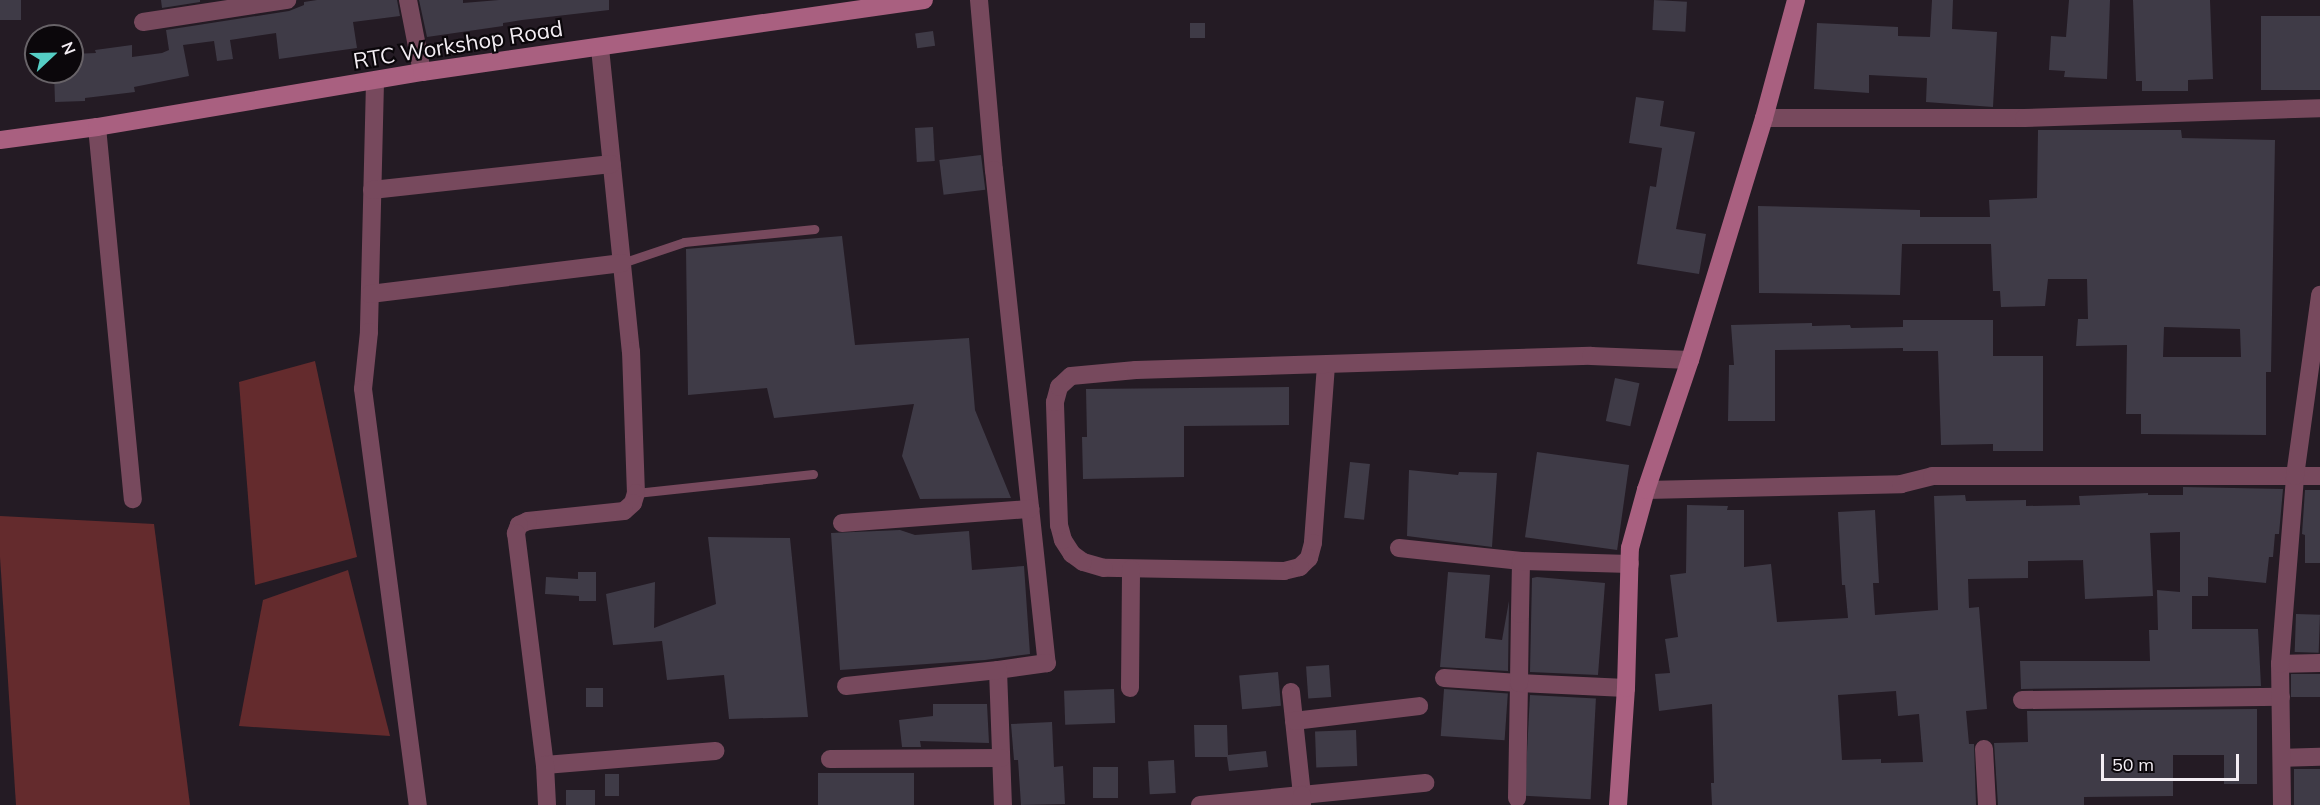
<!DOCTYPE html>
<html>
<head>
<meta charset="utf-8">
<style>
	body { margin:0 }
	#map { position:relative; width:2320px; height:805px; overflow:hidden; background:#241b24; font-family:Mulish,sans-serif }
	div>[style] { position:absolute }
	.green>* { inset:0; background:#642b2d }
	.building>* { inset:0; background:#3f3b47; transform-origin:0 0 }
	.lane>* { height:9px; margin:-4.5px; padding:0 4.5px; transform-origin:4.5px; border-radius:4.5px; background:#77495d }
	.street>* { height:18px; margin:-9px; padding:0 9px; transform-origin:9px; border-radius:9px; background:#77495d }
	.secondary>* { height:18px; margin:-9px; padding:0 9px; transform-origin:9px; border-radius:9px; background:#a96080 }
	span { translate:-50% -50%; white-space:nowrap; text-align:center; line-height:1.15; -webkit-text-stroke:4.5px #0b070b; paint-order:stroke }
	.street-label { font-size:22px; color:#f4eef4 }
	.north { position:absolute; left:24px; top:24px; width:60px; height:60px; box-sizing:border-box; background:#0b070b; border:2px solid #686368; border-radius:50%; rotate:68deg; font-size:16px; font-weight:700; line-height:24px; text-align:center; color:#f4eef4 }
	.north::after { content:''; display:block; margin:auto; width:21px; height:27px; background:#55cec5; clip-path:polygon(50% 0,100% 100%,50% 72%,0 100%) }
	.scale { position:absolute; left:2101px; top:754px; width:138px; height:27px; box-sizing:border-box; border:3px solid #f4eef4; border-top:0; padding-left:8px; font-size:18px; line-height:21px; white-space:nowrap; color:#f4eef4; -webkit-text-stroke:4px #0b070b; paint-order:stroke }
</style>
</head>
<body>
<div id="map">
	<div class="green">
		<i style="clip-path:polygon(315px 361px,357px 557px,255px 585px,239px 382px)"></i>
		<i style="clip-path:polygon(0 516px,154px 524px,190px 805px,16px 805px,0 557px)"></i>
		<i style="clip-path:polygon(348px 570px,390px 736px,239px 726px,263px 600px)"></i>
	</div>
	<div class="building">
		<i style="left:0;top:0;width:21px;height:20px"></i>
		<i style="clip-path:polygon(161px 0,200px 0,200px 2px,162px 8px)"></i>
		<i style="clip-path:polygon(317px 0,397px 0,400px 16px,353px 22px,357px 48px,314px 54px,279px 59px,276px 33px,230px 40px,233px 59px,217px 61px,214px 41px,183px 45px,189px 76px,134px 87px,135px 92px,85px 98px,85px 101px,55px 102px,54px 72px,72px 72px,72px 54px,96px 53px,95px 50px,132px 45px,132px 57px,162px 53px,169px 50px,166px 30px,289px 11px,304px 5px,304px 2px)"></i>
		<i style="clip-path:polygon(419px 0,463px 0,463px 3px,499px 0,609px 0,609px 10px,522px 20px,503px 23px,503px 26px,427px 37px)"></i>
		<i style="left:1654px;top:0;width:33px;height:30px;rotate:3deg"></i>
		<i style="clip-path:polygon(1932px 0,1953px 0,1952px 29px,1997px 32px,1993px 107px,1926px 102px,1927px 78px,1869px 75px,1869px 93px,1814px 89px,1817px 23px,1898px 27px,1898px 36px,1930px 37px)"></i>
		<i style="clip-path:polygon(2069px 0,2110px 0,2107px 79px,2064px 77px,2065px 71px,2049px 70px,2051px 36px,2066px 37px)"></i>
		<i style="clip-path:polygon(2133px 0,2210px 0,2213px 79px,2188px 80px,2188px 91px,2142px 91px,2142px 81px,2136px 81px)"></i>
		<i style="left:2261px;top:16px;width:59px;height:74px"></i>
		<i style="left:1190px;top:23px;width:15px;height:15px"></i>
		<i style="left:933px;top:31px;width:15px;height:18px;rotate:82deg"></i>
		<i style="clip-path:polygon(1636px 97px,1664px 101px,1660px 126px,1695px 132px,1676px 229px,1706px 234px,1699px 274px,1637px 264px,1650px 186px,1656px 187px,1662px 148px,1629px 143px)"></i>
		<i style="left:933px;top:127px;width:34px;height:18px;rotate:87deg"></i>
		<i style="clip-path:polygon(evenodd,2038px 130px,2181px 130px,2182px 138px,2275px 140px,2271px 372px,2266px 372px,2266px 435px,2141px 434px,2141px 414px,2126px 414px,2127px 345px,2076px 346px,2078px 319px,2088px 319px,2087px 279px,2048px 279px,2045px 306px,2001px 307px,2000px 291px,1993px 291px,1991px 244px,1902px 244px,1900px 295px,1759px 293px,1758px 206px,1920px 210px,1920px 217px,1990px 217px,1989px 200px,2037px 198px,2038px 130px,2164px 327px,2240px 329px,2241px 357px,2163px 357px,2164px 327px)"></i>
		<i style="left:981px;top:155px;width:35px;height:42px;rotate:83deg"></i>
		<i style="clip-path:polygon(842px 236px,855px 345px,969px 338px,975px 410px,1011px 498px,920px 499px,902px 456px,914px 404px,774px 418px,767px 388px,688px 395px,686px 249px)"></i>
		<i style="clip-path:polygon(1903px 320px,1993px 320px,1993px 356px,2043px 356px,2043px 451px,1993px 451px,1993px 444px,1941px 445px,1938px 351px,1903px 351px,1903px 348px,1775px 350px,1775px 421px,1728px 421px,1729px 365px,1734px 365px,1731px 325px,1812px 323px,1812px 326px,1850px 325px,1851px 328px,1903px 327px)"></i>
		<i style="left:1615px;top:378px;width:25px;height:44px;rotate:12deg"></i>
		<i style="clip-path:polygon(1289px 387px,1289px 425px,1184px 426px,1184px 477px,1083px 479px,1082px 437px,1087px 437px,1086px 389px)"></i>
		<i style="left:1537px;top:452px;width:93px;height:86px;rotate:8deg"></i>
		<i style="left:1350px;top:462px;width:20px;height:56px;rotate:6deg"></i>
		<i style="clip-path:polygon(1409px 470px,1458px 475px,1459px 472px,1497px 473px,1492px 547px,1407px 536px)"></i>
		<i style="clip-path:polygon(evenodd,2183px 487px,2283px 489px,2279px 534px,2275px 534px,2273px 557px,2269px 557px,2266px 583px,2208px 577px,2208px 596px,2192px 596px,2192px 629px,2258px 629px,2261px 686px,2021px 689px,2020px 661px,2150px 661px,2149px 630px,2158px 630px,2157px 590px,2180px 592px,2180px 532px,2150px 533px,2153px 596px,2085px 599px,2083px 560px,2028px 561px,2028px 578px,1968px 579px,1969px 608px,1979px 607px,1987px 709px,1966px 711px,1969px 744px,1974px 744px,1976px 805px,1712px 805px,1711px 783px,1714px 783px,1712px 704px,1659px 711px,1655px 674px,1670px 673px,1665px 639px,1678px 637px,1670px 575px,1686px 573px,1687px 505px,1728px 506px,1727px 510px,1744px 510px,1744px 567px,1771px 564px,1777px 622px,1848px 618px,1845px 585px,1842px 585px,1838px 512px,1875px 510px,1879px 583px,1873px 583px,1875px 615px,1938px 610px,1934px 496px,1965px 495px,1966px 501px,2026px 500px,2026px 506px,2080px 505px,2079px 496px,2148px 493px,2148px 495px,2183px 495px,2183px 487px,1896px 691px,1898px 716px,1919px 714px,1923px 762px,1881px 763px,1881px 759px,1842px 760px,1838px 695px,1896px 691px)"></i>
		<i style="clip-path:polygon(2305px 490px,2320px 490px,2320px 563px,2305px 563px,2305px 535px,2302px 534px)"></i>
		<i style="clip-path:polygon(900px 530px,915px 535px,969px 531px,972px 570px,1024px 566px,1030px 654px,985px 660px,840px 670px,831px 533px)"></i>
		<i style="clip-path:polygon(708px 537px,790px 538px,808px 717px,729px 719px,724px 675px,667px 680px,662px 641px,613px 645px,606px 594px,655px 582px,654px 628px,716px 604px)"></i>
		<i style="clip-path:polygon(578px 572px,596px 572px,596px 601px,579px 601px,579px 596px,545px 594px,546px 577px,578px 579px)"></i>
		<i style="clip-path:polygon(1448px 572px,1490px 575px,1485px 638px,1502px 640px,1509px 601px,1508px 671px,1440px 667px)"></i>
		<i style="clip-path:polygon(1537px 577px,1605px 583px,1598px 675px,1530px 672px,1532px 578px)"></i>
		<i style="left:2296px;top:614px;width:24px;height:38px;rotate:2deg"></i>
		<i style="left:1329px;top:665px;width:32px;height:23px;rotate:86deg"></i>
		<i style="left:1278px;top:672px;width:34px;height:39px;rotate:85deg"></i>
		<i style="left:2320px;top:674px;width:23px;height:29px;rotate:90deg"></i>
		<i style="left:586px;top:688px;width:17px;height:19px"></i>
		<i style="left:1114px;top:689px;width:34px;height:50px;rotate:88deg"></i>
		<i style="left:1444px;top:689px;width:64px;height:47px;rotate:4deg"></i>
		<i style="left:1530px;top:695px;width:66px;height:101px;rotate:3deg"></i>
		<i style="clip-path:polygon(933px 704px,987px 704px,989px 743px,920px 741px,921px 747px,902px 747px,899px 720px,933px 716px)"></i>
		<i style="clip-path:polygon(2257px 709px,2257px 784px,2224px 784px,2224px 755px,2173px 755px,2173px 796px,2084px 797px,2084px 805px,1998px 805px,1994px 743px,2028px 742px,2027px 711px)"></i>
		<i style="clip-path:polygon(1052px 722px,1054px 767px,1063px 766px,1065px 804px,1021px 805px,1018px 760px,1014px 760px,1011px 724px)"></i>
		<i style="clip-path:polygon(1194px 725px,1227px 725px,1228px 755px,1266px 751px,1268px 767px,1229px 771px,1227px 757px,1195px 757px)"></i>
		<i style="left:1356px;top:730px;width:36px;height:41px;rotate:88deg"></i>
		<i style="left:1174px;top:760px;width:33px;height:26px;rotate:87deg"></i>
		<i style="left:1118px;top:767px;width:31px;height:25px;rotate:90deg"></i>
		<i style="left:2294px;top:769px;width:26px;height:36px"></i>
		<i style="left:818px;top:773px;width:96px;height:32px"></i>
		<i style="left:605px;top:774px;width:14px;height:22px"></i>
		<i style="left:566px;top:790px;width:29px;height:15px"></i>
	</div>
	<div class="lane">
		<i style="left:622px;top:263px;width:65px;rotate:-18.7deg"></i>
		<i style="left:684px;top:242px;width:131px;rotate:-5.7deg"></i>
		<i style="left:636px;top:493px;width:178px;rotate:-6.1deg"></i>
	</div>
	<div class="street">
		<i style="left:408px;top:0;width:73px;rotate:79deg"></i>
		<i style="left:979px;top:0;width:171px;rotate:85deg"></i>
		<i style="left:994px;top:170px;width:496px;rotate:83.9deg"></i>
		<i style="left:1047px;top:663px;width:49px;rotate:171.9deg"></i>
		<i style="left:998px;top:670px;width:135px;rotate:87.9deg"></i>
		<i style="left:143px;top:22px;width:146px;rotate:-8.7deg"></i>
		<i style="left:600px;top:48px;width:305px;rotate:84.2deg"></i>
		<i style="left:631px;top:351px;width:142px;rotate:88deg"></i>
		<i style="left:636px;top:493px;width:10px;rotate:107deg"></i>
		<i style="left:633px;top:503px;width:12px;rotate:138deg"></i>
		<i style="left:624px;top:511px;width:97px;rotate:174.1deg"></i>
		<i style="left:528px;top:521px;width:10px;rotate:156deg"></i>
		<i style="left:519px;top:525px;width:9px;rotate:111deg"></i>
		<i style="left:516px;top:533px;width:234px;rotate:82.9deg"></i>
		<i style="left:545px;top:765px;width:171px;rotate:-4.7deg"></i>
		<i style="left:375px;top:82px;width:250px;rotate:91.4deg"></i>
		<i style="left:369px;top:332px;width:57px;rotate:96deg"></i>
		<i style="left:363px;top:389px;width:420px;rotate:82.5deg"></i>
		<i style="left:1764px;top:118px;width:260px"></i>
		<i style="left:2024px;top:118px;width:296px;rotate:-1.9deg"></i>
		<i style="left:97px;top:127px;width:374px;rotate:84.5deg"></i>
		<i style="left:372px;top:190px;width:241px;rotate:-6.2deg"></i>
		<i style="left:370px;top:294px;width:254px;rotate:-7deg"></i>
		<i style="left:1326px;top:365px;width:178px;rotate:94.2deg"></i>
		<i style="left:1313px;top:543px;width:16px;rotate:105deg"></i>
		<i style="left:1309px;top:558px;width:13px;rotate:135deg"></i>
		<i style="left:1300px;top:567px;width:16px;rotate:166deg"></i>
		<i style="left:1284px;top:571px;width:180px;rotate:-179deg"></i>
		<i style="left:1104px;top:568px;width:22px;rotate:-164deg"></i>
		<i style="left:1083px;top:562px;width:14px;rotate:-144deg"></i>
		<i style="left:1072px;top:554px;width:17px;rotate:-123deg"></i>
		<i style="left:1063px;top:540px;width:16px;rotate:-105deg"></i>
		<i style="left:1059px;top:525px;width:123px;rotate:-91.9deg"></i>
		<i style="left:1055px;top:402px;width:16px;rotate:-75deg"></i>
		<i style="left:1059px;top:387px;width:16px;rotate:-43deg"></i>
		<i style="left:1071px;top:376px;width:65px;rotate:-5.3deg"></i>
		<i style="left:1136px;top:370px;width:455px;rotate:-1.8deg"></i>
		<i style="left:1591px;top:356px;width:99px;rotate:2.3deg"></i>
		<i style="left:1646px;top:490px;width:255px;rotate:-1.3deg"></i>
		<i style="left:1901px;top:484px;width:32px;rotate:-14deg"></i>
		<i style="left:1932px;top:476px;width:388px"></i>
		<i style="left:842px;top:523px;width:189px;rotate:-4.3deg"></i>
		<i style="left:1399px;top:548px;width:123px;rotate:6.1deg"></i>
		<i style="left:2280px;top:664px;width:40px;rotate:-1.4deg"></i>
		<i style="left:1444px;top:678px;width:75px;rotate:3.8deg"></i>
		<i style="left:1519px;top:683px;width:115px;rotate:91deg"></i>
		<i style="left:846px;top:686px;width:153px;rotate:-6deg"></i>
		<i style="left:1130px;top:688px;width:119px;rotate:-89.5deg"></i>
		<i style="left:1626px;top:688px;width:107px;rotate:-177.3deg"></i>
		<i style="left:1519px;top:683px;width:69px;rotate:-89.2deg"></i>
		<i style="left:1520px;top:614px;width:53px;rotate:-88.9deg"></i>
		<i style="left:1521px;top:561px;width:109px;rotate:1.6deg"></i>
		<i style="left:1291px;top:692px;width:104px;rotate:83.9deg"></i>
		<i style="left:1302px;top:795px;width:124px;rotate:-5.6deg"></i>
		<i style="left:2022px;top:700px;width:259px;rotate:-0.7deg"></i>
		<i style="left:1294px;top:721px;width:126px;rotate:-6.8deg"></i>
		<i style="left:1984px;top:749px;width:56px;rotate:86.9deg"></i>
		<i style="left:2282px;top:758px;width:38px;rotate:-2deg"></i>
		<i style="left:830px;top:759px;width:171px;rotate:-0.3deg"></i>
		<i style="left:545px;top:765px;width:40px;rotate:87.1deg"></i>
		<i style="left:1200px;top:805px;width:102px;rotate:-5.6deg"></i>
		<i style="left:1302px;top:795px;width:10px;rotate:90deg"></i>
		<i style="left:2282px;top:805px;width:141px;rotate:-90.8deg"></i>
		<i style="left:2280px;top:664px;width:189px;rotate:-85.4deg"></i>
		<i style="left:2295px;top:476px;width:183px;rotate:-82.1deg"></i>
	</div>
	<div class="secondary">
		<i style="left:0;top:140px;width:98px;rotate:-7.6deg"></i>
		<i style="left:97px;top:127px;width:330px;rotate:-9.6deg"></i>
		<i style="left:422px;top:72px;width:507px;rotate:-8.16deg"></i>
		<i style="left:1618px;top:805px;width:117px;rotate:-86.1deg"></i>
		<i style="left:1626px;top:688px;width:140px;rotate:-88.4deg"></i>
		<i style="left:1630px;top:548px;width:60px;rotate:-74.6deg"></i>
		<i style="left:1646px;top:490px;width:137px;rotate:-71.3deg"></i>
		<i style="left:1690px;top:360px;width:253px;rotate:-73deg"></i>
		<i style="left:1764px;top:118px;width:122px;rotate:-74.8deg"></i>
	</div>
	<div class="street-label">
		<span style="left:458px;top:45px;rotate:-9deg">RTC Workshop Road</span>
	</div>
	<div class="north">N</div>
	<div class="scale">50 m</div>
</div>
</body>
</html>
